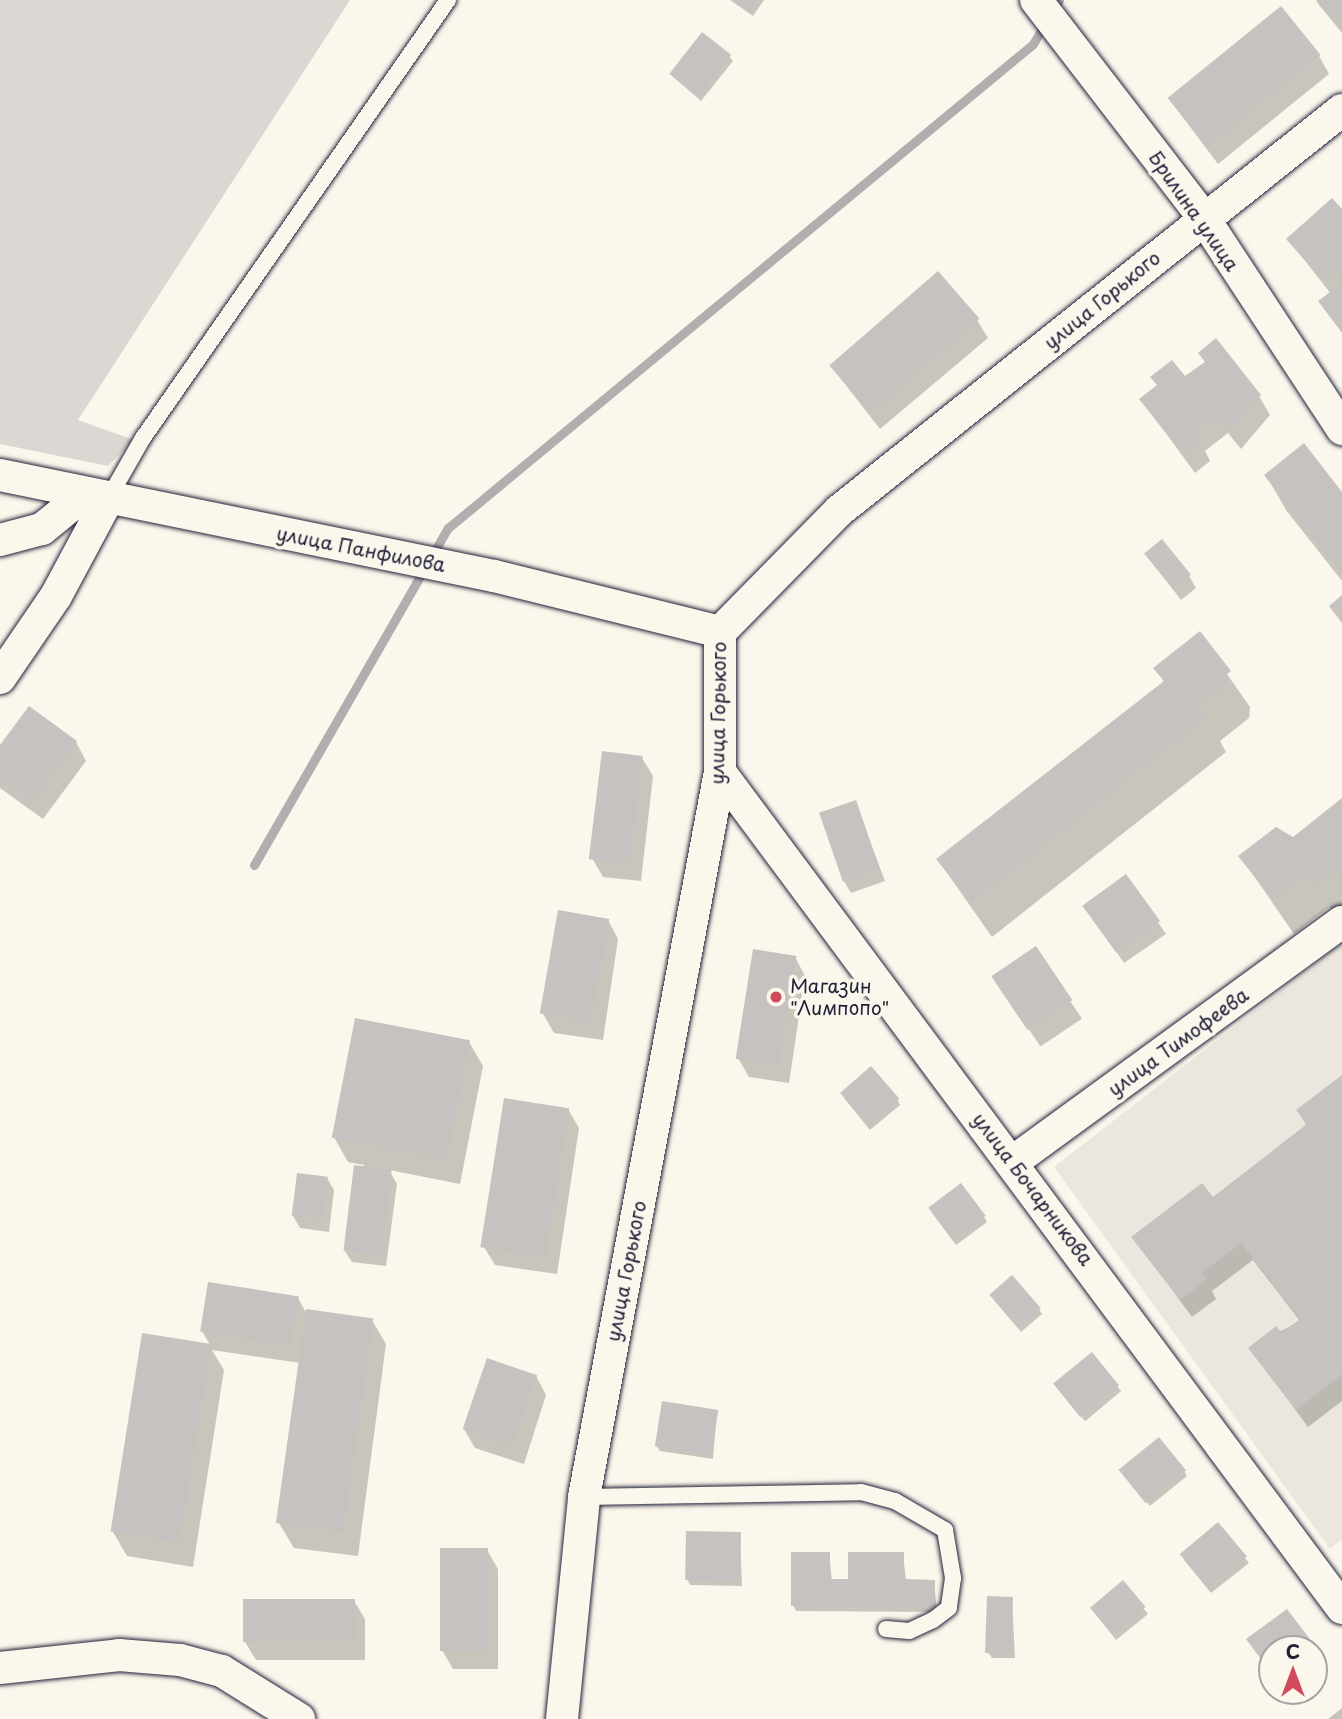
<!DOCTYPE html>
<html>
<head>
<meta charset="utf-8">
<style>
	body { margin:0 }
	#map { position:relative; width:1342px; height:1719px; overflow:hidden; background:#fbf7ec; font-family:"Playpen Sans",sans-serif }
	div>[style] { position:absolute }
	.built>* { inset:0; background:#ebe7df }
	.green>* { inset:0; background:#dbd8d3 }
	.shadow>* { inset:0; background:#0003; transform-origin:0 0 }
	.stream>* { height:9px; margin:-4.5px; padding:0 4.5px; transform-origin:4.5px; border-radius:4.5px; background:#b1aeb0 }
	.building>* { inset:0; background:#c6c2c0; transform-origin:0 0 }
	.roads { filter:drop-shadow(0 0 2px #22223b) drop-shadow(0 0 2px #22223b) }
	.service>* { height:16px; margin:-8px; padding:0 8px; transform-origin:8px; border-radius:8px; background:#fbf7ec }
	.minor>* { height:32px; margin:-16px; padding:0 16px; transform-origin:16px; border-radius:16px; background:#fbf7ec }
	.dots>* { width:19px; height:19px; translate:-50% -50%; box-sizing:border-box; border:4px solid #fbf7ec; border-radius:50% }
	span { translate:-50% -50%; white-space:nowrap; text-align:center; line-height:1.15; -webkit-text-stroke:7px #fbf7ec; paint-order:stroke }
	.street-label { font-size:19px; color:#22223b }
	.poi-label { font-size:19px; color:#22223b }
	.left { translate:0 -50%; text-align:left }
	.north { position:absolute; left:1258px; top:1635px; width:70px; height:70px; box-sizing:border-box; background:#fbf7ec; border:2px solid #a4a2a5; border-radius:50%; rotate:0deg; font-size:19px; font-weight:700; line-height:28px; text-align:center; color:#22223b }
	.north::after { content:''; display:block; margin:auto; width:24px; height:32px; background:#d1495b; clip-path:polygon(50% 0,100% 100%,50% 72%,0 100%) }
</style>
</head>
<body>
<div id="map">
	<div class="built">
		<i style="clip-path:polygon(1342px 943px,1342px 1539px,1330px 1549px,1054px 1167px)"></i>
	</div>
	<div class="green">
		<i style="clip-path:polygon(0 0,350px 0,78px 420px,134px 440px,108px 466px,0 444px)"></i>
	</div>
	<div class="shadow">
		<i style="clip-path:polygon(730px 0,764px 0,753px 16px)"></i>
		<i style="clip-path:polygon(1316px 0,1342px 0,1342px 33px,1319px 5px)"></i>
		<i style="clip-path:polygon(729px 56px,733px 61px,701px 101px,671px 75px)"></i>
		<i style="clip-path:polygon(1319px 56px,1329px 74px,1218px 164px,1169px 99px)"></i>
		<i style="clip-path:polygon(1342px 212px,1342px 332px,1331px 294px,1288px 239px)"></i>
		<i style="clip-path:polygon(977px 320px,988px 338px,880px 429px,830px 365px)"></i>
		<i style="clip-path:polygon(1153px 378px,1259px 396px,1270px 415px,1241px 449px,1228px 433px,1205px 451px,1210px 461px,1195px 473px,1141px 399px,1158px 386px)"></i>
		<i style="clip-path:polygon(1266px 475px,1342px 495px,1342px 581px,1286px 510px)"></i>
		<i style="clip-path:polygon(1146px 554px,1189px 576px,1196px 588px,1181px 600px)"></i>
		<i style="clip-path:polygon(1199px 634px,1250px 707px,1249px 718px,1220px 741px,1226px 752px,992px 937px,938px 860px,1164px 682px,1156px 668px)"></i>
		<i style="clip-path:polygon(76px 742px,86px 761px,43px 819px,0 788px,0 748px)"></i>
		<i style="clip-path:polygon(642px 758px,653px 776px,641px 881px,603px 877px,592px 858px)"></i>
		<i style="clip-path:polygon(1342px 800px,1342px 917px,1329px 907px,1294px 934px,1241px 857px,1293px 839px)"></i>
		<i style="clip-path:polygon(855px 802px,885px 881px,851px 893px,844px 881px)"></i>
		<i style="clip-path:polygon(1126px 876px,1166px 934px,1124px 963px,1092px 917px)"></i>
		<i style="clip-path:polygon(608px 920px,618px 939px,603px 1040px,554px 1033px,543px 1014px)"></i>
		<i style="left:1035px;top:949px;width:84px;height:50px;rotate:56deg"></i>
		<i style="clip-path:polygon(795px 957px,805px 976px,789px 1083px,749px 1077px,738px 1058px)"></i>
		<i style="clip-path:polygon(469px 1042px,483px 1066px,460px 1184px,389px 1170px,397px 1184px,386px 1266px,352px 1262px,344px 1250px,364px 1165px,348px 1162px,334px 1137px)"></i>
		<i style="clip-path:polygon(1342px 1077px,1342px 1401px,1308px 1427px,1250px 1348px,1300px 1321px,1253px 1260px,1212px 1291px,1216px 1299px,1192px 1317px,1134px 1238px,1213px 1199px,1307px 1126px,1298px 1111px)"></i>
		<i style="clip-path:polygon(844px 1098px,897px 1099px,900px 1105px,870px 1130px)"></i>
		<i style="clip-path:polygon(568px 1109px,579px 1128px,557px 1274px,495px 1265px,484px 1247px)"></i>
		<i style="clip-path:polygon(327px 1178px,334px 1190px,329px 1232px,300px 1228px,293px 1216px)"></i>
		<i style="clip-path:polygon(933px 1214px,984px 1217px,987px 1222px,956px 1245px)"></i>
		<i style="clip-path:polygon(298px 1298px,305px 1311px,372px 1320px,386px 1344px,358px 1556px,294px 1548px,279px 1523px,301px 1363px,212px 1350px,224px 1370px,193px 1567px,127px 1556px,113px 1532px,210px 1345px,202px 1331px)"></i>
		<i style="clip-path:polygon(994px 1300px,1039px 1309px,1042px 1314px,1021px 1332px)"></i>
		<i style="left:1091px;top:1355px;width:47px;height:47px;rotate:50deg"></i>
		<i style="clip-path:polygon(536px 1376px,546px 1395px,524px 1464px,475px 1448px,464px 1429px)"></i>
		<i style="clip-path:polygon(717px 1411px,713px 1459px,660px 1451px,656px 1445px)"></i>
		<i style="clip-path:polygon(1184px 1471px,1187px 1476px,1150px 1506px,1125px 1475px)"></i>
		<i style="clip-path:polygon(740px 1533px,742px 1586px,690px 1585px,687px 1579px)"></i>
		<i style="clip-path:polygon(487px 1550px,498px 1569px,498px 1669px,453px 1669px,442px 1650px)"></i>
		<i style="clip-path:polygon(829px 1554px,832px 1581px,849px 1581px,903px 1554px,906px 1581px,934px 1581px,937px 1612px,796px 1611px,793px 1605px)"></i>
		<i style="clip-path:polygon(1245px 1558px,1249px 1563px,1211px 1593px,1184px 1560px)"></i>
		<i style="clip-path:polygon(1123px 1583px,1148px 1614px,1116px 1640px,1095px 1613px)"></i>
		<i style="clip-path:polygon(1012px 1599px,1015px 1658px,992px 1658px,988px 1652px)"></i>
		<i style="clip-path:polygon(354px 1601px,365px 1619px,365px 1660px,256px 1660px,245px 1642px)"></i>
		<i style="clip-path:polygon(1287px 1611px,1317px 1654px,1272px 1649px,1272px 1673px,1251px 1645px)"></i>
	</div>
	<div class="stream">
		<i style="left:254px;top:865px;width:389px;rotate:-60.1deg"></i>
		<i style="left:448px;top:528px;width:759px;rotate:-39.6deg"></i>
		<i style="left:1033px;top:44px;width:51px;rotate:-59.4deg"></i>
	</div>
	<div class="building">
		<i style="clip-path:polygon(733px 0,758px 0,750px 12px)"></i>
		<i style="clip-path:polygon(1317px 0,1342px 0,1342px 21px,1337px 24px)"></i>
		<i style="left:1281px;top:6px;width:63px;height:146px;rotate:51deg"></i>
		<i style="left:702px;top:32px;width:37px;height:53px;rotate:38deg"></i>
		<i style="clip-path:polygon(1332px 198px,1342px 209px,1342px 266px,1324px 282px,1286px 239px)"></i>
		<i style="left:938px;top:271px;width:63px;height:144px;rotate:49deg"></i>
		<i style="clip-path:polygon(1342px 283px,1342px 333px,1318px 301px)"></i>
		<i style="clip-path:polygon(1216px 338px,1261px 395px,1229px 432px,1216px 416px,1194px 433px,1201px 442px,1184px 456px,1139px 399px,1157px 385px,1150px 377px,1172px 360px,1185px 376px,1205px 362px,1198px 353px)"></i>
		<i style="clip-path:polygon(1304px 443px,1342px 492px,1342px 575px,1264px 475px)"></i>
		<i style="left:1162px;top:539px;width:46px;height:23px;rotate:51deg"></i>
		<i style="clip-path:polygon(1342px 595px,1342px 623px,1329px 606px)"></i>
		<i style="clip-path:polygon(1200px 631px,1231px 671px,1225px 676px,1230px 682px,1199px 706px,1208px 716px,971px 903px,936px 859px,1164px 681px,1153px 668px)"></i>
		<i style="clip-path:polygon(29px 706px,77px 741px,32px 802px,0 779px,0 745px)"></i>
		<i style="left:602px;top:751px;width:41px;height:109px;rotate:7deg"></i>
		<i style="clip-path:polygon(1342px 798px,1342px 866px,1317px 886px,1307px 873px,1273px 900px,1238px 856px,1276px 827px,1293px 837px)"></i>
		<i style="left:856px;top:800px;width:73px;height:39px;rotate:71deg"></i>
		<i style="left:1126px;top:874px;width:58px;height:54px;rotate:54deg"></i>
		<i style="left:558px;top:910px;width:52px;height:105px;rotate:10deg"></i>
		<i style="left:1036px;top:946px;width:65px;height:54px;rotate:56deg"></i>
		<i style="left:753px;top:949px;width:44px;height:111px;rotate:9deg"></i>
		<i style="left:355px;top:1018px;width:117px;height:122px;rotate:11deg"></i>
		<i style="left:871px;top:1066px;width:43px;height:41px;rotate:49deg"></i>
		<i style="clip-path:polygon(1342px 1075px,1342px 1374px,1296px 1410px,1248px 1348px,1276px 1326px,1282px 1333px,1300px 1319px,1241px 1243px,1202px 1273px,1207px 1279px,1180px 1300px,1131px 1237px,1202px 1183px,1213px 1197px,1307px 1124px,1296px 1110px)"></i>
		<i style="left:504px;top:1098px;width:66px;height:151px;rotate:9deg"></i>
		<i style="left:354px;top:1165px;width:38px;height:86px;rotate:7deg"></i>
		<i style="left:297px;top:1173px;width:31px;height:43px;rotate:7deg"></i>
		<i style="left:961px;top:1183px;width:41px;height:41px;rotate:53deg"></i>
		<i style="left:1012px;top:1275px;width:44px;height:30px;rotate:49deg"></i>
		<i style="left:208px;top:1282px;width:92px;height:50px;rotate:9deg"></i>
		<i style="left:306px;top:1309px;width:68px;height:216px;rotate:8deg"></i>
		<i style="left:142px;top:1333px;width:70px;height:201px;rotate:9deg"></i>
		<i style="left:1092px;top:1352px;width:43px;height:50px;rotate:51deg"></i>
		<i style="left:487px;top:1358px;width:53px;height:75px;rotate:19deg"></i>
		<i style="left:662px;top:1401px;width:57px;height:46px;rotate:9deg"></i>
		<i style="left:1159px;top:1437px;width:43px;height:52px;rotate:51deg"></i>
		<i style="left:1218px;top:1522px;width:45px;height:50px;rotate:50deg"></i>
		<i style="left:686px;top:1531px;width:55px;height:49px;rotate:1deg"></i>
		<i style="left:440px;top:1548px;width:48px;height:103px"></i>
		<i style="clip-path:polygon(791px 1552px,830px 1552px,830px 1579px,848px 1579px,848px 1552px,904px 1552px,904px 1579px,935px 1580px,935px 1607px,791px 1606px)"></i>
		<i style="left:1123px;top:1580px;width:35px;height:43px;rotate:50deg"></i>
		<i style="left:987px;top:1596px;width:26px;height:57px;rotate:2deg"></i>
		<i style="left:243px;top:1599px;width:112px;height:43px"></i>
		<i style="clip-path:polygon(1287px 1609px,1316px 1647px,1272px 1649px,1272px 1674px,1246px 1639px)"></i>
		<i style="clip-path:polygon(1342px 1708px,1342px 1719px,1328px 1719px)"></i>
	</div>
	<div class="roads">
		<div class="service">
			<i style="left:108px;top:499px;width:70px;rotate:-60.2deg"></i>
			<i style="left:143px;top:438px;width:534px;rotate:-55.15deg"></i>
			<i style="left:584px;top:1497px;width:277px;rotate:-1deg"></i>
			<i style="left:861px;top:1492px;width:35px;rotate:15deg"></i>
			<i style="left:895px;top:1501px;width:58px;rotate:30.1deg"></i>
			<i style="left:945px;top:1530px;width:49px;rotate:80.5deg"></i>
			<i style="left:953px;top:1578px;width:30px;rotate:98deg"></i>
			<i style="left:949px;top:1608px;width:20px;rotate:143deg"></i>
			<i style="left:933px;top:1620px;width:26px;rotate:155deg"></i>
			<i style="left:909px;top:1631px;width:23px;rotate:-175deg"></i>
		</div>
		<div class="minor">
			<i style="left:1036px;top:0;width:274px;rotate:52.4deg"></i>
			<i style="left:1203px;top:217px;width:254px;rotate:56.7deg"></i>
			<i style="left:0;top:475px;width:504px;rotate:11.56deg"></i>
			<i style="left:494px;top:576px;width:233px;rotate:13.9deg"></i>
			<i style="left:0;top:540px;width:43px;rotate:-14.7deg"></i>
			<i style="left:42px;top:529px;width:55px;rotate:-39.1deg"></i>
			<i style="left:0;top:678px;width:99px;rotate:-55.7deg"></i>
			<i style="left:56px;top:596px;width:110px;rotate:-61.8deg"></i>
			<i style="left:720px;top:772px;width:1042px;rotate:53.35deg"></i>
			<i style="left:1014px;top:1161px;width:406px;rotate:-36.1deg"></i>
			<i style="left:0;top:1668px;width:120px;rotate:-6.2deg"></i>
			<i style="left:119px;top:1655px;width:61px;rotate:4.7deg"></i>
			<i style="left:180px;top:1660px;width:43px;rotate:14.7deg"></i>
			<i style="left:222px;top:1671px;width:91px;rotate:31.9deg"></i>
			<i style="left:562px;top:1719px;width:223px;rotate:-84.3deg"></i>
			<i style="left:584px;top:1497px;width:738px;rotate:-79.38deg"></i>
			<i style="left:720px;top:772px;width:140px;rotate:-90deg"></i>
			<i style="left:720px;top:632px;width:171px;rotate:-45.5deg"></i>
			<i style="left:840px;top:510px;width:642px;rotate:-38.55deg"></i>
		</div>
	</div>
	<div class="dots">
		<i style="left:776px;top:997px;background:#d1495b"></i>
	</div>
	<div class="street-label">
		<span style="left:1194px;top:211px;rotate:55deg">Брилина улица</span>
		<span style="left:1102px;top:300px;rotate:-39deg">улица Горького</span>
		<span style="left:361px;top:549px;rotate:11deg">улица Панфилова</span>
		<span style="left:718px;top:713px;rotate:-89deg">улица Горького</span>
		<span style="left:1178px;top:1042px;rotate:-36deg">улица Тимофеева</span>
		<span style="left:1033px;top:1189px;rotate:53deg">улица Бочарникова</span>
		<span style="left:626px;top:1271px;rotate:-79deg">улица Горького</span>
	</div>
	<div class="poi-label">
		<span class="left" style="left:790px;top:997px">Магазин<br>"Лимпопо"</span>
	</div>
	<div class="north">С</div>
</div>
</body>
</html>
